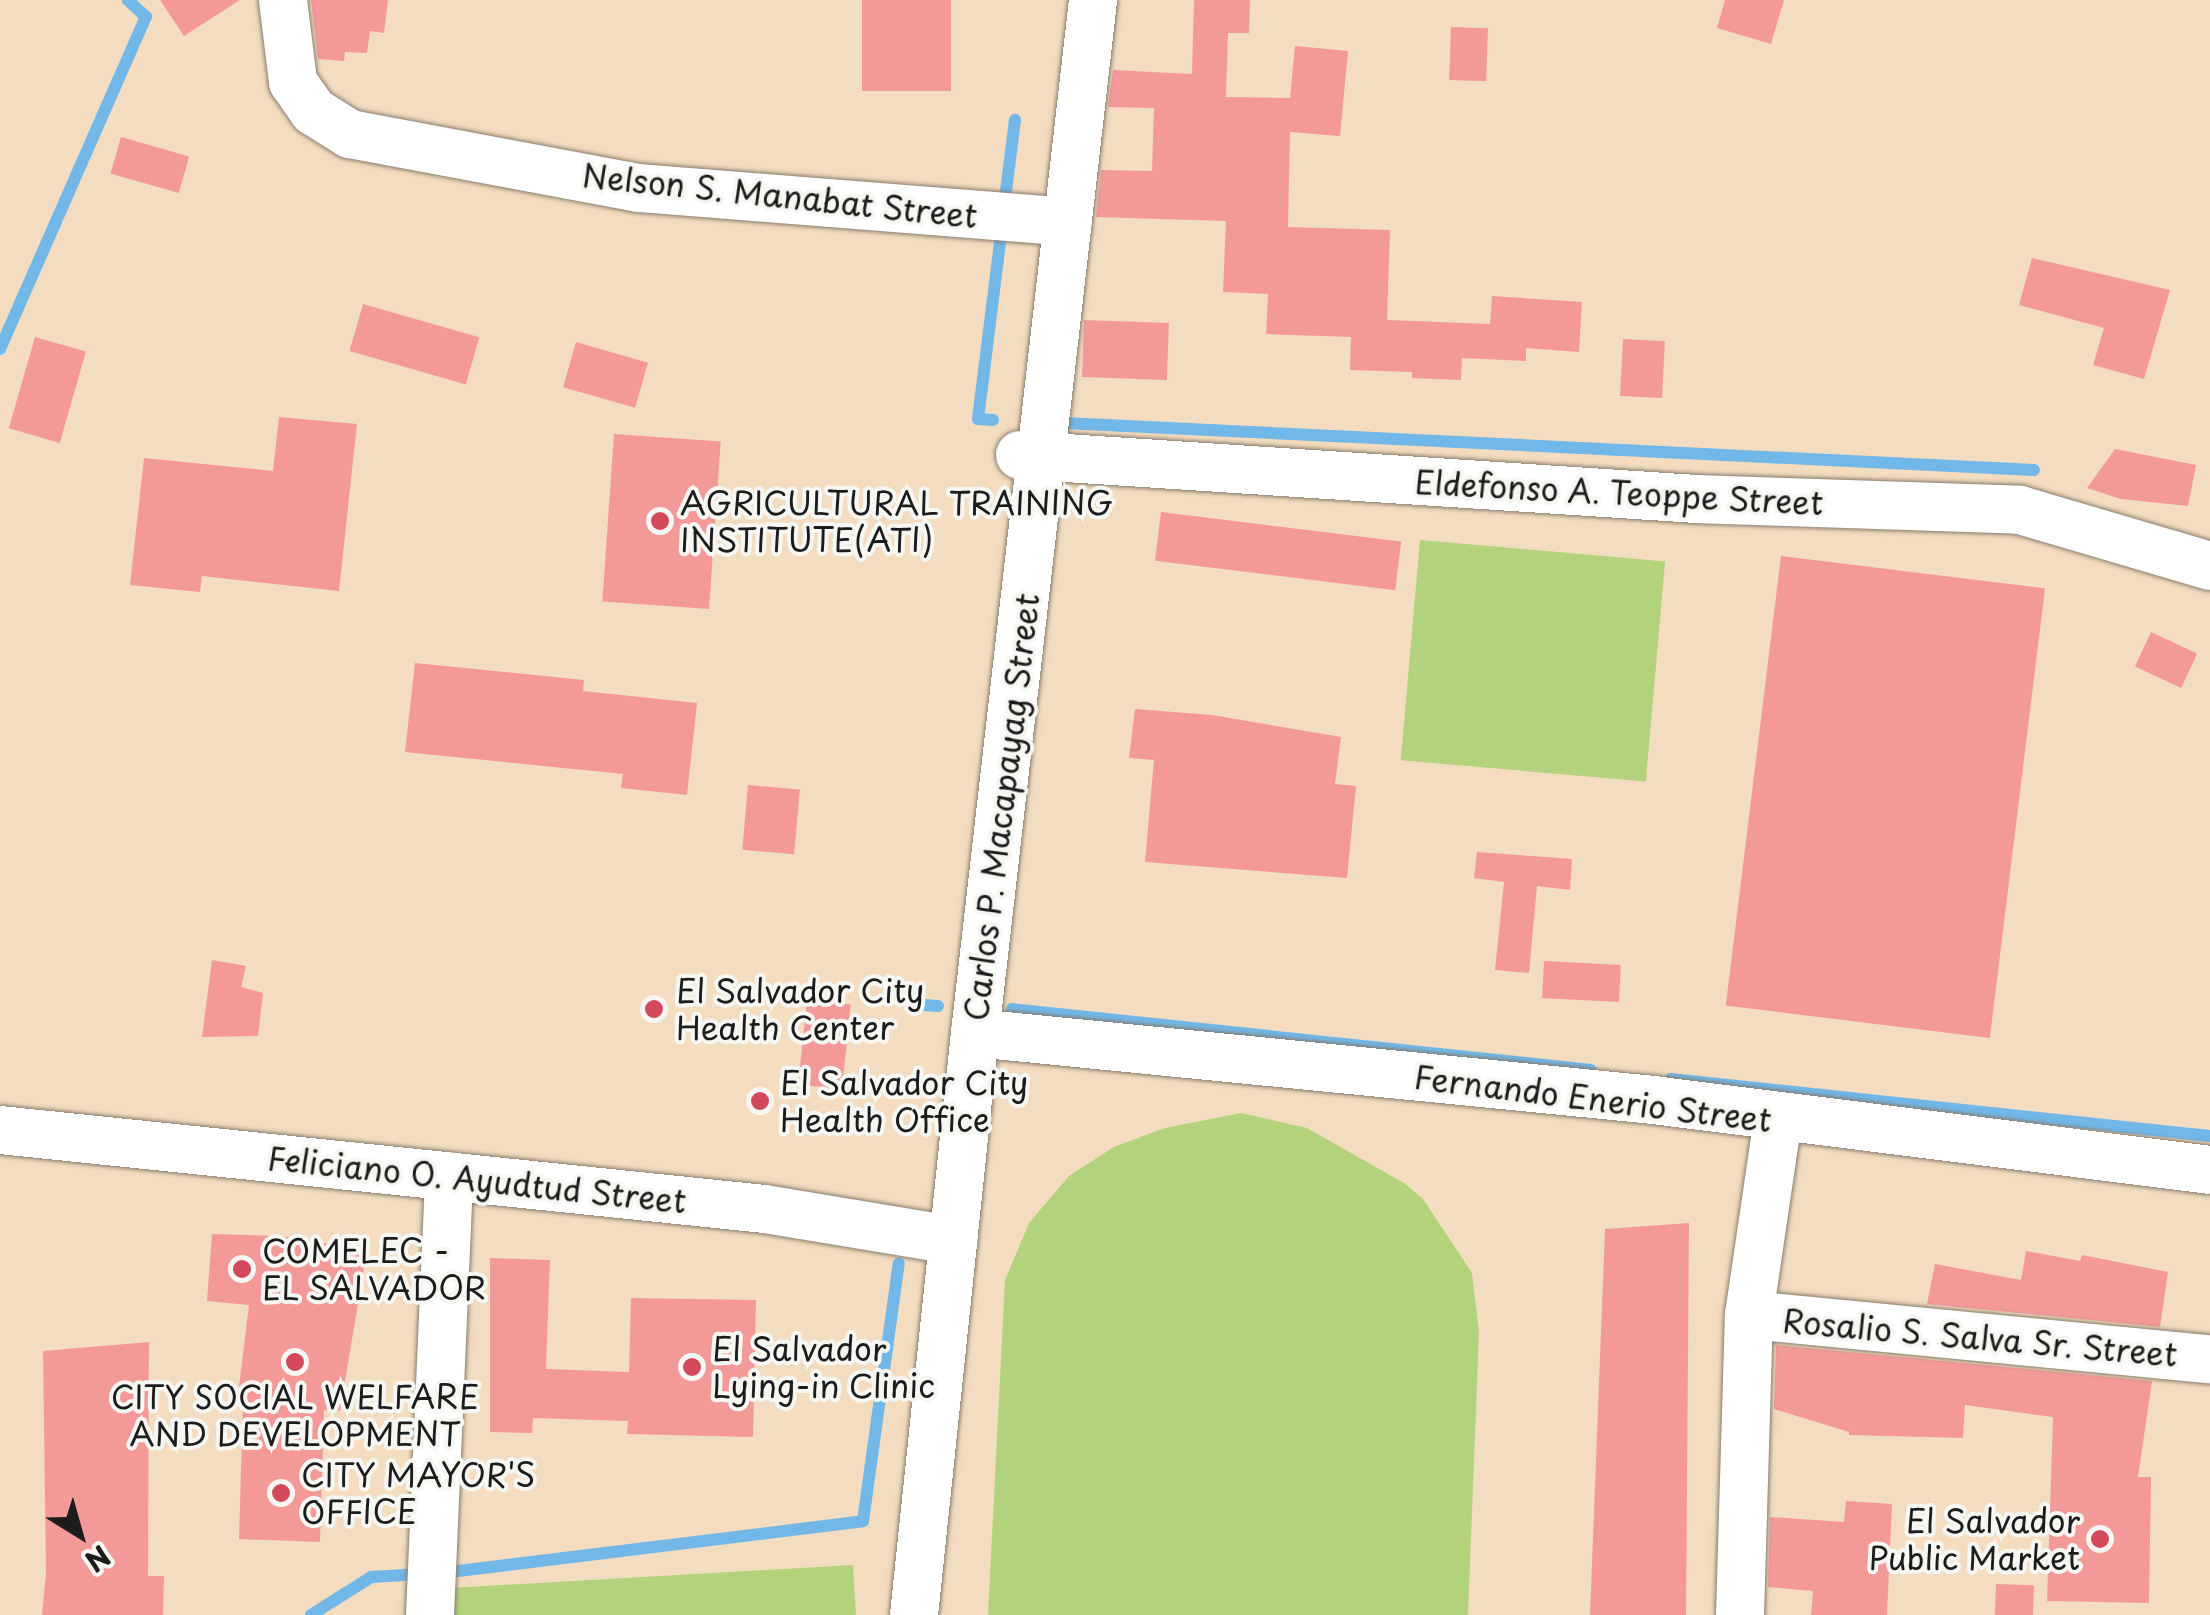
<!DOCTYPE html>
<html>
<head>
<meta charset="utf-8">
<style>
	body { margin:0 }
	#map { position:relative; width:2210px; height:1615px; overflow:hidden; background:#f3dcbf; font-family:"Playpen Sans",sans-serif }
	div>[style] { position:absolute }
	.green>* { inset:0; background:#b2d37b; transform-origin:0 0 }
	.stream>* { height:12px; margin:-6px; padding:0 6px; transform-origin:6px; border-radius:6px; background:#71b7e8 }
	.building>* { inset:0; background:#f39a99; transform-origin:0 0 }
	.roads { filter:drop-shadow(0 0 2px #887c6e) drop-shadow(0 0 2px #887c6e) }
	.minor>* { height:48px; margin:-24px; padding:0 24px; transform-origin:24px; border-radius:24px; background:#fff }
	.dots>* { width:28px; height:28px; translate:-50% -50%; box-sizing:border-box; border:5px solid #f6f6f2; border-radius:50% }
	span { translate:-50% -50%; white-space:nowrap; text-align:center; line-height:1.15; -webkit-text-stroke:8px #f6f6f2; paint-order:stroke }
	.street-label { font-size:32px; color:#1c1c1c }
	.poi-label { font-size:32px; color:#1c1c1c }
	.left { translate:0 -50%; text-align:left }
	.right { translate:-100% -50%; text-align:right }
	.north { position:absolute; left:30px; top:1485px; width:100px; height:100px; -webkit-text-stroke:8px #f6f6f2; paint-order:stroke; rotate:143deg; font-size:28px; font-weight:700; line-height:40px; text-align:center; color:#1c1c1c }
	.north::after { content:''; display:block; margin:auto; width:35px; height:45px; background:#1c1c1c; clip-path:polygon(50% 0,100% 100%,50% 72%,0 100%) }
</style>
</head>
<body>
<div id="map">
	<div class="green">
		<i style="left:1420px;top:540px;width:246px;height:221px;rotate:5deg"></i>
		<i style="clip-path:polygon(1241px 1113px,1307px 1128px,1404px 1183px,1423px 1199px,1472px 1273px,1479px 1332px,1468px 1615px,988px 1615px,1005px 1280px,1029px 1223px,1069px 1176px,1114px 1147px,1165px 1128px)"></i>
		<i style="clip-path:polygon(853px 1565px,856px 1615px,451px 1615px,450px 1588px)"></i>
	</div>
	<div class="stream">
		<i style="left:1004px;top:207px;width:88px;rotate:-82.8deg"></i>
		<i style="left:0;top:349px;width:363px;rotate:-66.3deg"></i>
		<i style="left:146px;top:17px;width:25px;rotate:-137deg"></i>
		<i style="left:993px;top:420px;width:15px;rotate:-176deg"></i>
		<i style="left:978px;top:419px;width:193px;rotate:-82.9deg"></i>
		<i style="left:1064px;top:423px;width:971px;rotate:2.77deg"></i>
		<i style="left:924px;top:1005px;width:14px;rotate:4deg"></i>
		<i style="left:1012px;top:1009px;width:582px;rotate:6.01deg"></i>
		<i style="left:1671px;top:1079px;width:542px;rotate:6.04deg"></i>
		<i style="left:442px;top:1573px;width:424px;rotate:-7deg"></i>
		<i style="left:863px;top:1521px;width:260px;rotate:-82.1deg"></i>
		<i style="left:311px;top:1615px;width:71px;rotate:-32.3deg"></i>
		<i style="left:371px;top:1577px;width:51px;rotate:-3.4deg"></i>
	</div>
	<div class="building">
		<i style="clip-path:polygon(160px 0,240px 0,184px 36px)"></i>
		<i style="clip-path:polygon(311px 0,388px 0,384px 33px,370px 31px,367px 53px,345px 52px,344px 61px,318px 59px)"></i>
		<i style="left:862px;top:0;width:89px;height:91px"></i>
		<i style="clip-path:polygon(1194px 0,1250px 0,1249px 33px,1228px 33px,1226px 97px,1290px 98px,1295px 46px,1348px 51px,1340px 136px,1290px 132px,1288px 227px,1390px 230px,1387px 320px,1490px 324px,1492px 296px,1582px 302px,1579px 352px,1526px 348px,1526px 361px,1462px 358px,1461px 380px,1412px 378px,1412px 372px,1350px 370px,1351px 337px,1266px 334px,1268px 294px,1223px 292px,1226px 221px,1096px 217px,1101px 170px,1152px 171px,1154px 108px,1108px 107px,1113px 70px,1192px 74px)"></i>
		<i style="clip-path:polygon(1725px 0,1784px 0,1771px 44px,1717px 28px)"></i>
		<i style="left:1451px;top:27px;width:37px;height:53px;rotate:2deg"></i>
		<i style="left:121px;top:137px;width:71px;height:38px;rotate:16deg"></i>
		<i style="clip-path:polygon(2032px 258px,2170px 290px,2144px 379px,2093px 365px,2104px 328px,2019px 305px)"></i>
		<i style="left:363px;top:304px;width:121px;height:49px;rotate:16deg"></i>
		<i style="left:1084px;top:320px;width:85px;height:57px;rotate:2deg"></i>
		<i style="left:35px;top:337px;width:53px;height:95px;rotate:16deg"></i>
		<i style="left:1623px;top:339px;width:42px;height:57px;rotate:3deg"></i>
		<i style="left:576px;top:342px;width:75px;height:47px;rotate:16deg"></i>
		<i style="clip-path:polygon(279px 417px,357px 424px,339px 591px,202px 576px,200px 592px,130px 585px,144px 458px,273px 471px)"></i>
		<i style="left:614px;top:434px;width:107px;height:168px;rotate:4deg"></i>
		<i style="clip-path:polygon(2115px 449px,2196px 465px,2188px 506px,2121px 499px,2087px 488px)"></i>
		<i style="left:1161px;top:512px;width:242px;height:49px;rotate:7deg"></i>
		<i style="left:1781px;top:556px;width:266px;height:453px;rotate:7deg"></i>
		<i style="left:2151px;top:632px;width:51px;height:38px;rotate:25deg"></i>
		<i style="clip-path:polygon(415px 663px,584px 680px,583px 691px,697px 703px,687px 795px,621px 788px,623px 774px,405px 752px)"></i>
		<i style="clip-path:polygon(1135px 709px,1212px 715px,1341px 737px,1335px 784px,1356px 786px,1347px 878px,1145px 862px,1154px 760px,1129px 758px)"></i>
		<i style="left:748px;top:785px;width:52px;height:65px;rotate:5deg"></i>
		<i style="clip-path:polygon(1477px 852px,1572px 859px,1570px 890px,1537px 886px,1529px 973px,1495px 970px,1504px 882px,1474px 878px)"></i>
		<i style="clip-path:polygon(212px 960px,246px 966px,241px 987px,263px 993px,258px 1036px,202px 1037px)"></i>
		<i style="left:1544px;top:961px;width:77px;height:37px;rotate:3deg"></i>
		<i style="left:807px;top:1000px;width:44px;height:85px;rotate:6deg"></i>
		<i style="clip-path:polygon(1689px 1223px,1686px 1615px,1590px 1615px,1605px 1229px)"></i>
		<i style="clip-path:polygon(212px 1234px,280px 1236px,367px 1250px,340px 1411px,324px 1410px,320px 1542px,239px 1539px,243px 1403px,237px 1403px,249px 1305px,207px 1301px)"></i>
		<i style="clip-path:polygon(2026px 1251px,2080px 1261px,2082px 1255px,2168px 1272px,2160px 1327px,1927px 1304px,1935px 1264px,2021px 1280px)"></i>
		<i style="clip-path:polygon(490px 1258px,550px 1260px,546px 1369px,629px 1372px,631px 1298px,756px 1300px,753px 1437px,627px 1434px,628px 1421px,533px 1418px,532px 1433px,490px 1432px)"></i>
		<i style="clip-path:polygon(149px 1342px,148px 1576px,164px 1576px,163px 1615px,42px 1615px,46px 1573px,43px 1351px)"></i>
		<i style="clip-path:polygon(1776px 1345px,2152px 1381px,2138px 1477px,2151px 1477px,2149px 1603px,2047px 1601px,2053px 1417px,1965px 1405px,1963px 1438px,1849px 1435px,1849px 1432px,1774px 1409px)"></i>
		<i style="clip-path:polygon(1846px 1501px,1892px 1504px,1887px 1615px,1811px 1615px,1813px 1591px,1768px 1587px,1770px 1517px,1844px 1522px)"></i>
		<i style="left:1996px;top:1584px;width:38px;height:31px;rotate:2deg"></i>
	</div>
	<div class="roads">
		<div class="minor">
			<i style="left:283px;top:0;width:83px;rotate:83deg"></i>
			<i style="left:293px;top:82px;width:35px;rotate:55deg"></i>
			<i style="left:313px;top:111px;width:44px;rotate:31.9deg"></i>
			<i style="left:350px;top:134px;width:294px;rotate:10.6deg"></i>
			<i style="left:639px;top:188px;width:430px;rotate:4.5deg"></i>
			<i style="left:1020px;top:455px;width:677px;rotate:3.72deg"></i>
			<i style="left:1696px;top:499px;width:324px;rotate:1.9deg"></i>
			<i style="left:2020px;top:510px;width:198px;rotate:16.4deg"></i>
			<i style="left:975px;top:1033px;width:681px;rotate:5.64deg"></i>
			<i style="left:1653px;top:1100px;width:561px;rotate:7.16deg"></i>
			<i style="left:0;top:1130px;width:769px;rotate:5.9deg"></i>
			<i style="left:765px;top:1209px;width:191px;rotate:9.4deg"></i>
			<i style="left:1749px;top:1315px;width:463px;rotate:5.5deg"></i>
			<i style="left:430px;top:1615px;width:439px;rotate:-87.5deg"></i>
			<i style="left:914px;top:1615px;width:585px;rotate:-84.02deg"></i>
			<i style="left:975px;top:1033px;width:1040px;rotate:-83.48deg"></i>
			<i style="left:1740px;top:1615px;width:300px;rotate:-88.3deg"></i>
			<i style="left:1749px;top:1315px;width:198px;rotate:-81.6deg"></i>
		</div>
	</div>
	<div class="dots">
		<i style="left:660px;top:521px;background:#d1495b"></i>
		<i style="left:654px;top:1009px;background:#d1495b"></i>
		<i style="left:760px;top:1101px;background:#d1495b"></i>
		<i style="left:242px;top:1269px;background:#d1495b"></i>
		<i style="left:295px;top:1362px;background:#d1495b"></i>
		<i style="left:692px;top:1367px;background:#d1495b"></i>
		<i style="left:281px;top:1493px;background:#d1495b"></i>
		<i style="left:2100px;top:1539px;background:#d1495b"></i>
	</div>
	<div class="street-label">
		<span style="left:780px;top:195px;rotate:6deg">Nelson S. Manabat Street</span>
		<span style="left:1619px;top:492px;rotate:3deg">Eldefonso A. Teoppe Street</span>
		<span style="left:1001px;top:807px;rotate:-83deg">Carlos P. Macapayag Street</span>
		<span style="left:1593px;top:1098px;rotate:7deg">Fernando Enerio Street</span>
		<span style="left:477px;top:1179px;rotate:6deg">Feliciano O. Ayudtud Street</span>
		<span style="left:1980px;top:1337px;rotate:5deg">Rosalio S. Salva Sr. Street</span>
	</div>
	<div class="poi-label">
		<span class="left" style="left:680px;top:521px">AGRICULTURAL TRAINING<br>INSTITUTE(ATI)</span>
		<span class="left" style="left:676px;top:1009px">El Salvador City<br>Health Center</span>
		<span class="left" style="left:780px;top:1101px">El Salvador City<br>Health Office</span>
		<span class="left" style="left:262px;top:1269px">COMELEC -<br>EL SALVADOR</span>
		<span class="left" style="left:712px;top:1367px">El Salvador<br>Lying-in Clinic</span>
		<span style="left:295px;top:1415px">CITY SOCIAL WELFARE<br>AND DEVELOPMENT</span>
		<span class="left" style="left:301px;top:1493px">CITY MAYOR'S<br>OFFICE</span>
		<span class="right" style="left:2080px;top:1539px">El Salvador<br>Public Market</span>
	</div>
	<div class="north">N</div>
</div>
</body>
</html>
